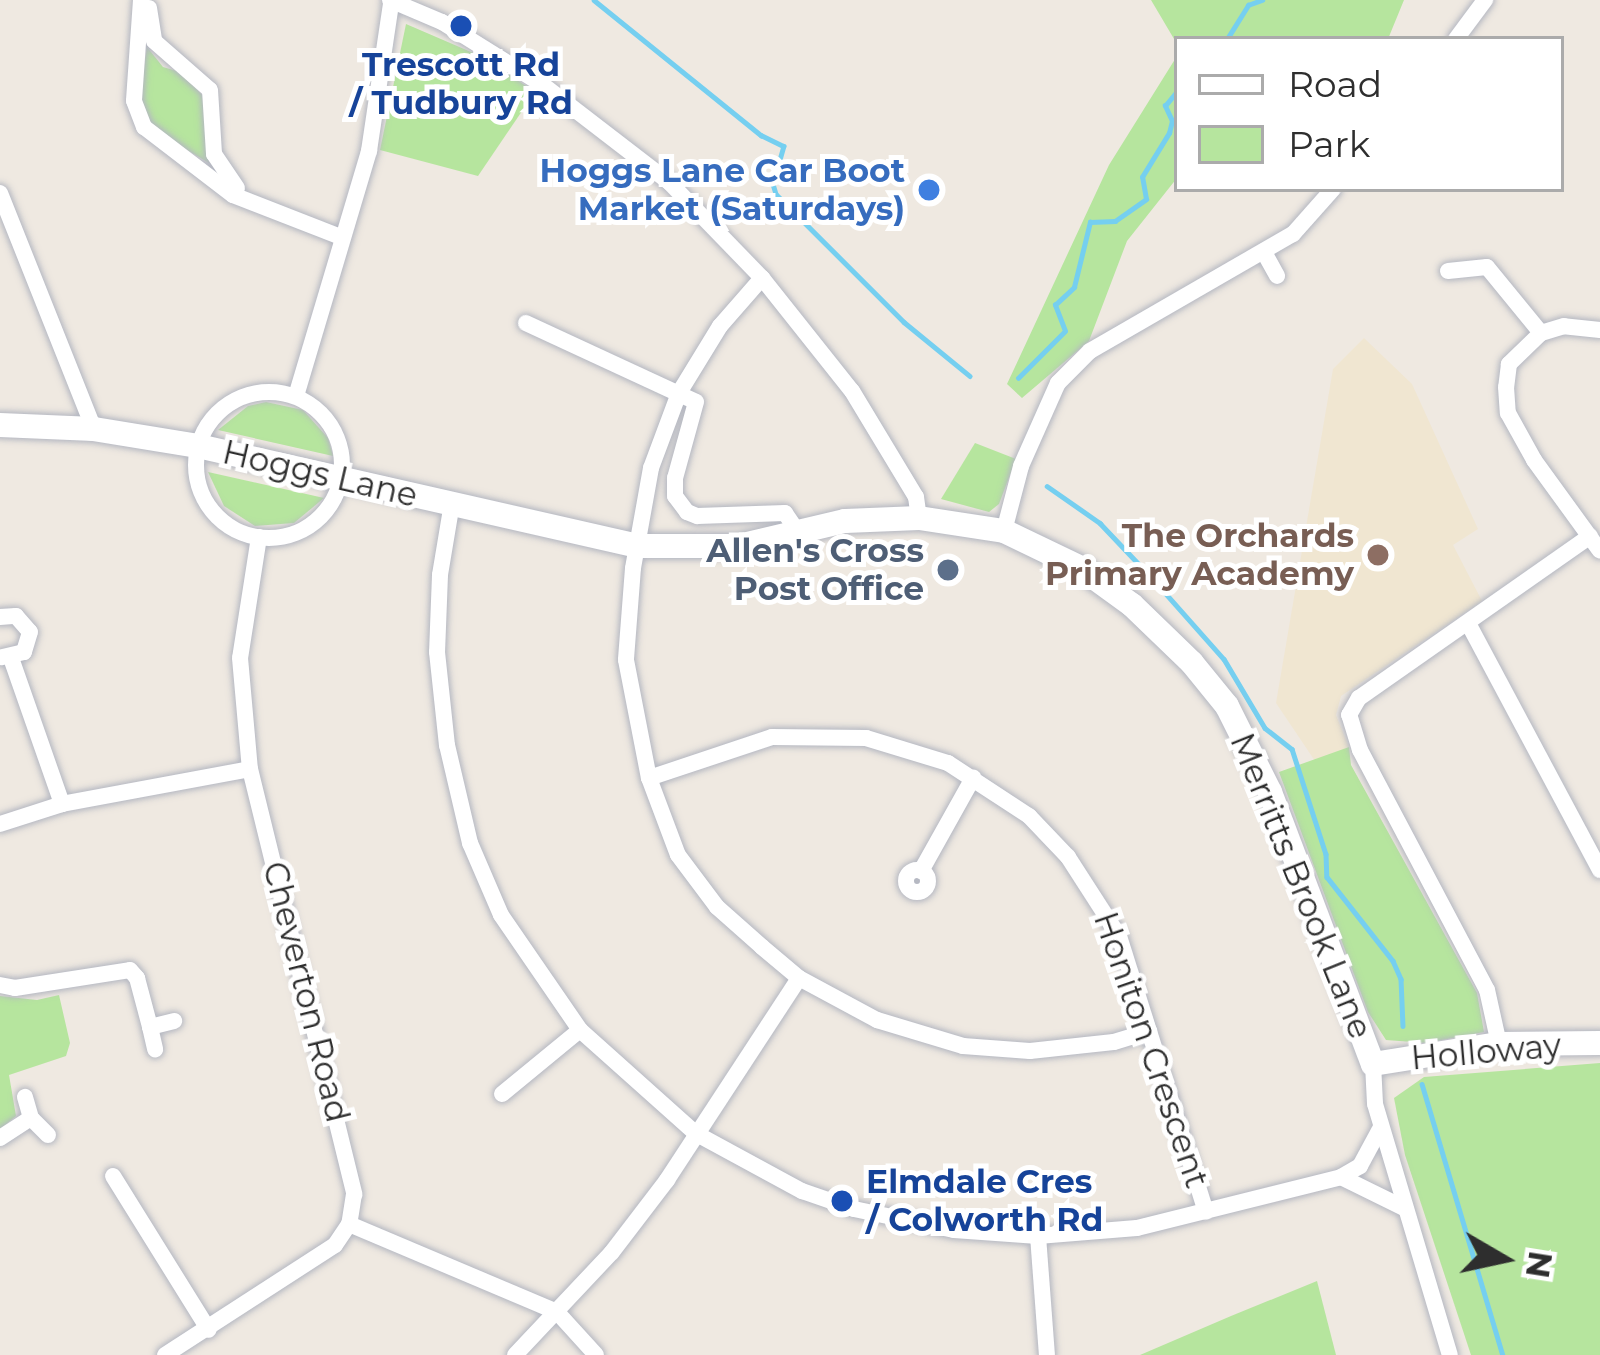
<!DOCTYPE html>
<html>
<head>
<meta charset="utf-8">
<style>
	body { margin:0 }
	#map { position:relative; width:1600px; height:1355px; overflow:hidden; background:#efe9e1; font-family:Montserrat,sans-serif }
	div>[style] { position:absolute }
	.education>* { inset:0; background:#f0e6d1 }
	.green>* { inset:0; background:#b6e59e }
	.stream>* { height:4.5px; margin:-2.25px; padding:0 2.25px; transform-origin:2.25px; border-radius:2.25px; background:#75cff0 }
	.roads { filter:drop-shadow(0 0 3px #b4b7c1) drop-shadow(0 0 3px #b4b7c1) }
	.street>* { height:16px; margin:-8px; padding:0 8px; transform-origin:8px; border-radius:8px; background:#fff }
	.street>.ring { margin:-8px; padding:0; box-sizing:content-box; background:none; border:16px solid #fff; border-radius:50% }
	.secondary>* { height:24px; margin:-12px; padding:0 12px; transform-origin:12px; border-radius:12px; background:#fff }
	.dots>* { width:33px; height:33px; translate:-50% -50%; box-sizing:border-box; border:6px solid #fff; border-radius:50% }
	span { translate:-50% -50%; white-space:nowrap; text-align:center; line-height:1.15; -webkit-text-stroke:10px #fff; paint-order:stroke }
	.transit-label { font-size:33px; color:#164399; font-weight:700 }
	.left { translate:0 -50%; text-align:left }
	.shop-label { font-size:33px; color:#366cbe; font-weight:700 }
	.right { translate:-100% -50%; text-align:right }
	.street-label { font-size:33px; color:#2e2e2e }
	.education-label { font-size:33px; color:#785e54; font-weight:700 }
	.service-label { font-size:33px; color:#4e5e75; font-weight:700 }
	.legend { position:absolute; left:1174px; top:36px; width:390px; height:156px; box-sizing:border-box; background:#fff; border:3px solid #ababab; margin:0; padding:15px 21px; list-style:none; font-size:36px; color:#2e2e2e }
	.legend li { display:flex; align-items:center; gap:24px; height:60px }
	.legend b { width:60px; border:3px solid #ababab }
	.north { position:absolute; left:1444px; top:1199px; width:120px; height:120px; -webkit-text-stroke:9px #fff; paint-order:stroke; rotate:99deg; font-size:33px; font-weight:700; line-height:48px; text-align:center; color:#2e2e2e }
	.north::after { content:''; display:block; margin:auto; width:42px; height:54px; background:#2e2e2e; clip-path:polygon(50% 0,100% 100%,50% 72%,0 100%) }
</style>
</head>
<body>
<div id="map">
	<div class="education">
		<i style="clip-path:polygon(1364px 338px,1412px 384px,1478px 529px,1453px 545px,1482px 601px,1341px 696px,1336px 715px,1349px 747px,1315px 761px,1276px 703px,1333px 369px)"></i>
	</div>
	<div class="green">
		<i style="clip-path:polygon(1151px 0,1404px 0,1388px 39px,1177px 39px,1177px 44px)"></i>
		<i style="clip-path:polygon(406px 24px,485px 58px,535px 92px,478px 176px,380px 150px)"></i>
		<i style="clip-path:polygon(147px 47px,163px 67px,180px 72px,206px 99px,209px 163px,147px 126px,139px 98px)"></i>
		<i style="clip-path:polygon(1177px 56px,1177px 178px,1127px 241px,1089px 341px,1022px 398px,1007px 384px,1109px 165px)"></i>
		<i style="clip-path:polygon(266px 402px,303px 410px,328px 438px,333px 456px,218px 430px,248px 406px)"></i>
		<i style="clip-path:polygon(975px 443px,1016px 459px,999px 504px,989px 512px,941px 499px)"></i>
		<i style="clip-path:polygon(208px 472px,324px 498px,294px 523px,255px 526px,224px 506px)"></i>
		<i style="clip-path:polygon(1349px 747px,1351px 765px,1477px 993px,1484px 1032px,1426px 1043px,1386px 1040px,1368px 1012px,1279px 772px)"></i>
		<i style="clip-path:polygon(59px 995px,70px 1043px,66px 1056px,9px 1075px,16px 1116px,0 1129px,0 996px,37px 1000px)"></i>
		<i style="clip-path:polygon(1600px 1063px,1600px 1355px,1471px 1355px,1405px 1155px,1394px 1098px,1424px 1077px)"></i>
		<i style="clip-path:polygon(1317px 1281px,1336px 1355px,1140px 1355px,1231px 1316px)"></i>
	</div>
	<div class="stream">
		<i style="left:594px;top:0;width:215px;rotate:39deg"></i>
		<i style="left:761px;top:135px;width:25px;rotate:26deg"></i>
		<i style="left:784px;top:146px;width:40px;rotate:106deg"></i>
		<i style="left:773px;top:184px;width:10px;rotate:73deg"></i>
		<i style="left:776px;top:194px;width:181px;rotate:45deg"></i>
		<i style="left:904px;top:322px;width:85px;rotate:39.3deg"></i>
		<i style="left:1227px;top:39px;width:40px;rotate:-58deg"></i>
		<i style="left:1248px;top:5px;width:15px;rotate:-20deg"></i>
		<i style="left:1018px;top:378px;width:66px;rotate:-45deg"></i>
		<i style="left:1065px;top:331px;width:28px;rotate:-111deg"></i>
		<i style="left:1055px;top:305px;width:26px;rotate:-43deg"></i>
		<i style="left:1074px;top:287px;width:67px;rotate:-76.2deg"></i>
		<i style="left:1090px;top:222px;width:25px;rotate:-2deg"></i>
		<i style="left:1115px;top:221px;width:38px;rotate:-35deg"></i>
		<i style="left:1146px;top:199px;width:22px;rotate:-100deg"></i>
		<i style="left:1142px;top:177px;width:52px;rotate:-58.5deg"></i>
		<i style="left:1169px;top:133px;width:12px;rotate:-76deg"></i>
		<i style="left:1172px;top:121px;width:17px;rotate:-115deg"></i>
		<i style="left:1165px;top:106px;width:19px;rotate:-51deg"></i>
		<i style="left:1047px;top:486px;width:65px;rotate:34.9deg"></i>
		<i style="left:1100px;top:523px;width:76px;rotate:46.6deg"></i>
		<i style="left:1152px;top:578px;width:108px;rotate:48.4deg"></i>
		<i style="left:1224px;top:659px;width:80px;rotate:59.3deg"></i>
		<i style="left:1265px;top:728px;width:34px;rotate:38deg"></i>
		<i style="left:1292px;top:749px;width:110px;rotate:72.1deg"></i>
		<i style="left:1326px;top:854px;width:23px;rotate:88deg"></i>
		<i style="left:1327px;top:877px;width:107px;rotate:51.8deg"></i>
		<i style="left:1393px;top:961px;width:20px;rotate:66deg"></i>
		<i style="left:1401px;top:979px;width:47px;rotate:87.6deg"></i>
		<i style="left:1422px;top:1084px;width:283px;rotate:73.4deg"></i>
	</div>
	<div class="roads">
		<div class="street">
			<i style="left:141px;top:0;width:101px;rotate:94deg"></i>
			<i style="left:134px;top:101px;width:28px;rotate:69deg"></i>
			<i style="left:144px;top:127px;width:112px;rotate:37.4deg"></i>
			<i style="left:233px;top:195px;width:116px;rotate:21.3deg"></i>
			<i style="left:390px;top:0;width:56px;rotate:22.9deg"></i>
			<i style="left:442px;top:22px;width:119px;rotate:32deg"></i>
			<i style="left:543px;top:85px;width:159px;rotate:37.6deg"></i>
			<i style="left:669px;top:182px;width:134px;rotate:45.9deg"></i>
			<i style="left:762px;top:278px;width:144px;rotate:51.5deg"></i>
			<i style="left:852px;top:391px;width:124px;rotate:58.9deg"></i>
			<i style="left:916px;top:497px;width:21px;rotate:82deg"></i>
			<i style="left:149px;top:8px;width:33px;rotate:81deg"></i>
			<i style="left:154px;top:41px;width:74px;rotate:41.2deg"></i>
			<i style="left:210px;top:90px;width:64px;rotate:86.4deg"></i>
			<i style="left:214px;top:154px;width:41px;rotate:55.9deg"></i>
			<i style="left:1456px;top:39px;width:49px;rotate:-53.4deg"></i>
			<i style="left:0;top:193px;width:254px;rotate:68.3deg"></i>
			<i style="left:1265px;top:254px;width:25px;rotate:61deg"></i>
			<i style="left:1448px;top:271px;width:39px;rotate:-6deg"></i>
			<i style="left:1487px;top:267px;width:85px;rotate:50.7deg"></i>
			<i style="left:762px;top:278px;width:64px;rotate:131.2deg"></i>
			<i style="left:720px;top:326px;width:79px;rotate:121.5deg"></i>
			<i style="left:679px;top:393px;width:80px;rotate:110.5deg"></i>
			<i style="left:651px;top:468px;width:102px;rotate:100.2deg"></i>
			<i style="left:633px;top:568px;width:92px;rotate:94.4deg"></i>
			<i style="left:626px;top:660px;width:120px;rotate:79deg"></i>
			<i style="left:649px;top:778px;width:82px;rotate:69.4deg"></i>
			<i style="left:678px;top:855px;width:65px;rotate:53.1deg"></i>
			<i style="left:717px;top:907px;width:60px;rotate:41.6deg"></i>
			<i style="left:762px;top:947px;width:48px;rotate:40deg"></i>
			<i style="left:799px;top:978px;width:89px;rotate:28.3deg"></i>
			<i style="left:877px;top:1020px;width:90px;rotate:16.8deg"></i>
			<i style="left:963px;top:1046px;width:67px;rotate:4.3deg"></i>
			<i style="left:1030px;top:1051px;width:84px;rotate:-6.1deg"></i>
			<i style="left:1114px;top:1042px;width:37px;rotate:-17deg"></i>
			<i style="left:526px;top:323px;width:187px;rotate:24.9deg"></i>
			<i style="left:696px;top:402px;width:79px;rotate:105.4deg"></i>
			<i style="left:675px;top:478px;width:18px;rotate:90deg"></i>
			<i style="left:675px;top:496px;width:20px;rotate:53deg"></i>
			<i style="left:687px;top:512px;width:11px;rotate:22deg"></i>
			<i style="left:697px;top:516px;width:88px;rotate:-2deg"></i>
			<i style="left:785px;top:513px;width:23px;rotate:56deg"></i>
			<i style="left:1600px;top:330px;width:36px;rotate:-174deg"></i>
			<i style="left:1564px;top:326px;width:24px;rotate:163deg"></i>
			<i style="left:1541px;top:333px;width:45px;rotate:135.9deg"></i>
			<i style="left:1509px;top:364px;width:23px;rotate:97deg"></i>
			<i style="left:1506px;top:387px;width:26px;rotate:86deg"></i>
			<i style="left:1508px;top:413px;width:54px;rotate:61deg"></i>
			<i style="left:1534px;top:460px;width:112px;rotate:54deg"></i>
			<i class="ring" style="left:196px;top:392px;width:130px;height:130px"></i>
			<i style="left:296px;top:396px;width:256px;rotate:-73.4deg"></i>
			<i style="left:369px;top:151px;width:150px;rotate:-81.5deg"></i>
			<i style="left:452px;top:503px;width:73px;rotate:99.5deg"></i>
			<i style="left:440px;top:575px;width:77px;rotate:92.2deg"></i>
			<i style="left:437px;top:652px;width:94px;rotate:83.9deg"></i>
			<i style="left:447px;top:745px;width:101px;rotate:76.8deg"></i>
			<i style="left:470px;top:843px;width:78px;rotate:66.7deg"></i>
			<i style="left:501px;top:915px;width:140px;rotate:55.5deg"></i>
			<i style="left:580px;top:1030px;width:154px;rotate:41.8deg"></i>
			<i style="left:695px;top:1133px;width:122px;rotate:28.5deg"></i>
			<i style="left:802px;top:1191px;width:55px;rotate:19.1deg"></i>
			<i style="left:854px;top:1209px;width:102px;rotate:11.9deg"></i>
			<i style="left:954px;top:1230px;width:84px;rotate:4.1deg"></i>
			<i style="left:1038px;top:1236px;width:99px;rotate:-4.6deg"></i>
			<i style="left:1137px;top:1228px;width:210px;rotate:-14deg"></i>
			<i style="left:1341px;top:1177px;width:22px;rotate:-30deg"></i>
			<i style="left:1360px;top:1166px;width:44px;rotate:-61.7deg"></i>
			<i style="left:1004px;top:531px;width:67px;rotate:-75.3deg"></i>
			<i style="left:1021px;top:466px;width:91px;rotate:-66deg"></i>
			<i style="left:1058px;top:383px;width:45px;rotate:-45deg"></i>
			<i style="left:1090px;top:351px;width:234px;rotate:-30deg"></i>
			<i style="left:1293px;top:234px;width:60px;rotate:-48.4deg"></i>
			<i style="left:259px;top:537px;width:122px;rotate:98.9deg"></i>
			<i style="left:240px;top:658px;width:111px;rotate:84.9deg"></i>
			<i style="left:250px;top:769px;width:438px;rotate:76.2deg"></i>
			<i style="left:354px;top:1194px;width:30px;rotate:99deg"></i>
			<i style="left:349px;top:1224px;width:226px;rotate:22.9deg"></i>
			<i style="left:557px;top:1312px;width:58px;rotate:47.8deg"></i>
			<i style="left:0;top:617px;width:16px;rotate:-4deg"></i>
			<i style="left:16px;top:616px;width:21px;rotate:49deg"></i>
			<i style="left:30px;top:632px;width:21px;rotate:107deg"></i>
			<i style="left:24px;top:652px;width:23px;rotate:167deg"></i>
			<i style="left:1468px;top:623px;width:280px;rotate:61.9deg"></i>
			<i style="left:11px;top:658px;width:155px;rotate:70.7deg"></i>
			<i style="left:649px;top:778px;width:130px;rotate:-18.4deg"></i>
			<i style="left:772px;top:737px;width:94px;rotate:0.6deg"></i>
			<i style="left:866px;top:738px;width:86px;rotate:17deg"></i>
			<i style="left:948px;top:763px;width:97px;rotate:33.2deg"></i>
			<i style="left:1029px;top:816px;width:57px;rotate:46.4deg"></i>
			<i style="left:1068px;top:857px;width:94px;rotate:57.2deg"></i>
			<i style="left:1119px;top:936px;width:289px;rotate:72.5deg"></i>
			<i style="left:0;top:824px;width:65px;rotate:-17.9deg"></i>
			<i style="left:62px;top:804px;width:191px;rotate:-10.5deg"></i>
			<i class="ring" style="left:906px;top:870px;width:6px;height:6px"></i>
			<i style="left:921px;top:871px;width:107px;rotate:-60.8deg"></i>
			<i style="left:0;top:985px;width:15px;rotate:11deg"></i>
			<i style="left:15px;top:988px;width:116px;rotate:-8.9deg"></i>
			<i style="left:130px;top:970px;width:11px;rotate:49deg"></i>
			<i style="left:137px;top:978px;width:51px;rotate:75.1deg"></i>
			<i style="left:150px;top:1027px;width:25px;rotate:-14deg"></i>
			<i style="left:150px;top:1027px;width:23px;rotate:77deg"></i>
			<i style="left:1499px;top:1044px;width:55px;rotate:-102.5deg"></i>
			<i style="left:1487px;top:990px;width:272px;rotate:-117.9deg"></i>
			<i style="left:1360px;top:750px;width:37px;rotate:-107deg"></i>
			<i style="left:1349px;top:715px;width:20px;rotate:-60deg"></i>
			<i style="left:1359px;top:698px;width:282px;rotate:-35deg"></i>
			<i style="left:1373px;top:1064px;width:40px;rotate:87.1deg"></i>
			<i style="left:1375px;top:1104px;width:262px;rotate:73.4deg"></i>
			<i style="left:502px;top:1094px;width:101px;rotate:-39.4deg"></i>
			<i style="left:31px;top:1118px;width:24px;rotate:45deg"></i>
			<i style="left:0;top:1138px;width:37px;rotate:-33deg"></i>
			<i style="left:31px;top:1118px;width:22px;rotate:-106deg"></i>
			<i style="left:113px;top:1176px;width:181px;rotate:58.1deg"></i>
			<i style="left:1341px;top:1177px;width:72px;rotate:26.2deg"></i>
			<i style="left:1038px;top:1236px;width:119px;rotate:85.7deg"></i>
			<i style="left:165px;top:1355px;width:202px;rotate:-32.9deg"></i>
			<i style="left:335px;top:1245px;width:25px;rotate:-56deg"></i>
			<i style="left:515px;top:1355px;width:141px;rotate:-46.7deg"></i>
			<i style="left:612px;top:1252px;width:91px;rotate:-52.6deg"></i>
			<i style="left:667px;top:1180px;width:241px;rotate:-56.8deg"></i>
		</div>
		<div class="secondary">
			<i style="left:0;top:425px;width:94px;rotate:2.4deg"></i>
			<i style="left:94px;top:429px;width:105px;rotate:9.3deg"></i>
			<i style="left:198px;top:446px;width:450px;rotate:12.8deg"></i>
			<i style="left:637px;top:546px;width:102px"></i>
			<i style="left:739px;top:546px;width:109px;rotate:-13.3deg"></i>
			<i style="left:845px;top:521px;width:74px;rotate:-2.3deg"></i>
			<i style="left:919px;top:518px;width:86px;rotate:8.7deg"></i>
			<i style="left:1004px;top:531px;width:85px;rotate:25.7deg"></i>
			<i style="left:1081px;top:568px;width:63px;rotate:36deg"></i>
			<i style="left:1132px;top:605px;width:83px;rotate:44deg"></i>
			<i style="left:1192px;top:663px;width:55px;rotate:50.9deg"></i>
			<i style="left:1227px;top:706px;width:96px;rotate:63.4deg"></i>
			<i style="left:1270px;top:792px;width:291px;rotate:69.3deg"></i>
			<i style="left:1373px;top:1064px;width:128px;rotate:-9deg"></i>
			<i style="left:1499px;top:1044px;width:101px;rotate:-0.6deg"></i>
		</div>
	</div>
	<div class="dots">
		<i style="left:461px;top:26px;background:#1a4fb4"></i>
		<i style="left:929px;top:190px;background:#3f7fe0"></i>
		<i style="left:1378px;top:555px;background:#8d6e63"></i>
		<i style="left:948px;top:570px;background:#5c6f8a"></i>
		<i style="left:842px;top:1201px;background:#1a4fb4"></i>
	</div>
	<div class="transit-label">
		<span style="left:461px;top:84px">Trescott Rd<br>/ Tudbury Rd</span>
		<span class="left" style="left:866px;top:1201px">Elmdale Cres<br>/ Colworth Rd</span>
	</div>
	<div class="shop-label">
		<span class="right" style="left:905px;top:190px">Hoggs Lane Car Boot<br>Market (Saturdays)</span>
	</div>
	<div class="street-label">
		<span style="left:320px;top:474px;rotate:13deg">Hoggs Lane</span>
		<span style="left:1301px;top:886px;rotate:68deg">Merritts Brook Lane</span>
		<span style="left:306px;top:992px;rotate:76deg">Cheverton Road</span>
		<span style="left:1151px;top:1050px;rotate:71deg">Honiton Crescent</span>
		<span style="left:1486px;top:1052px;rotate:-5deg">Holloway</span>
	</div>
	<div class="education-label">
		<span class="right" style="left:1354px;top:555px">The Orchards<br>Primary Academy</span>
	</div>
	<div class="service-label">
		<span class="right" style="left:924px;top:570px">Allen's Cross<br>Post Office</span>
	</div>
	<ul class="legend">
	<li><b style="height:15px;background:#fff"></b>Road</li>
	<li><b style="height:33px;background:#b6e59e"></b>Park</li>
	</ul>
	<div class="north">N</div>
</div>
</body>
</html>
